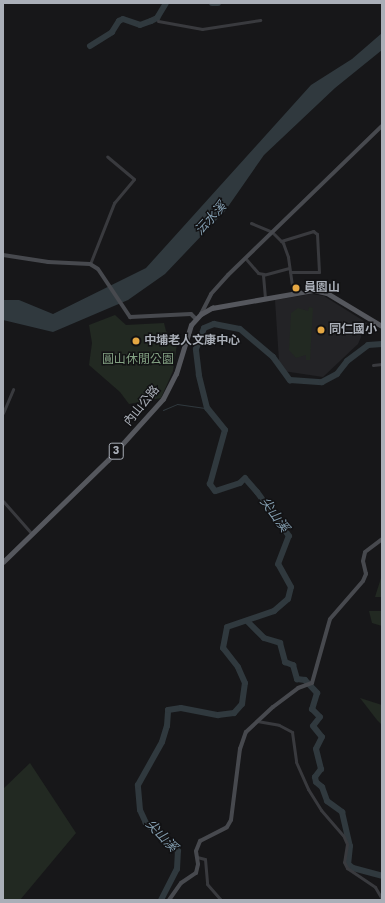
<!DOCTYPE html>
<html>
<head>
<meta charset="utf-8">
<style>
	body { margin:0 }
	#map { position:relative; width:385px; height:903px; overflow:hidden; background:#171719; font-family:"Work Sans","Noto Sans TC",sans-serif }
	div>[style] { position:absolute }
	.built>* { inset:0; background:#232326 }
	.green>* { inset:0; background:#222922 }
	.water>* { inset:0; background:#30393e }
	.stream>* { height:1px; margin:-0.5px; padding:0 0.5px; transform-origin:0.5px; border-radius:0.5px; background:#30393e }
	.river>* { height:6px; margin:-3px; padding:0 3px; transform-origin:3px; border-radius:3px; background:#30393e }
	.street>* { height:3px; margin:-1.5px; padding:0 1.5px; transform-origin:1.5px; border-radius:1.5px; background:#393a3e }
	.secondary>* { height:4px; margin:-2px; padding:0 2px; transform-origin:2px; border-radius:2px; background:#47494e }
	.primary>* { height:4.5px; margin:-2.25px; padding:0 2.25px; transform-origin:2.25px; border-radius:2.25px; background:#55575d }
	.dots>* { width:11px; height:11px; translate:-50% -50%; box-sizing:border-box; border:2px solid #121214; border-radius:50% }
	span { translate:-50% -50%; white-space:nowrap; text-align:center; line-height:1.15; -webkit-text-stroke:3px #121214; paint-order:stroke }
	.shield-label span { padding:1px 3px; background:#121214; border:1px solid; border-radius:3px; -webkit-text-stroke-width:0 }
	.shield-label { font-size:11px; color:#aaafb8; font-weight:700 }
	.poi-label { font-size:12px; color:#aaafb8; font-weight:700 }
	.left { translate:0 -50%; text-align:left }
	.park-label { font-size:12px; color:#83a183 }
	.street-label { font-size:12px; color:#aaafb8 }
	.water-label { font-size:13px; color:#849eb0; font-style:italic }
	.frame { position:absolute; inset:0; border:4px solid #aaafb8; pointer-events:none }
</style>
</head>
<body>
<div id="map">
	<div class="built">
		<i style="clip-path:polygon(312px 294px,324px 296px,367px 323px,358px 344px,323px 377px,283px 371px,279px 361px,275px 300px)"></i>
	</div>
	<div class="green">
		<i style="clip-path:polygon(309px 307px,313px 308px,310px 360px,306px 360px,306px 355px,296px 358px,289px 350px,291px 313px,298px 308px,308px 311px)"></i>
		<i style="clip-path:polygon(115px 315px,126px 325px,164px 323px,166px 331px,177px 344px,173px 371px,161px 398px,129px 404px,120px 392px,89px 365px,92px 343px,89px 325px)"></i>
		<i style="clip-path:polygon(382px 576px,382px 597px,375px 597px,381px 578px)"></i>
		<i style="clip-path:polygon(369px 611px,382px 611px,382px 626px,372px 623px)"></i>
		<i style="clip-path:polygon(360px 698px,382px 705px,382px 725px,377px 720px)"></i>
		<i style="clip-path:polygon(30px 763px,76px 833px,20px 900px,3px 900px,3px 789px)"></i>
	</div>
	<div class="water">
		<i style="clip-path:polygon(382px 33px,382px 50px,335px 88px,264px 155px,225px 211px,165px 274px,128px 300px,53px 332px,3px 320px,3px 300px,19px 300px,53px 314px,146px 268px,311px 85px,352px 59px)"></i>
	</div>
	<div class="stream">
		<i style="left:163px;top:410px;width:15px;rotate:-23deg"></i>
		<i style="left:177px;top:404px;width:30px;rotate:8deg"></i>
	</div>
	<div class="river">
		<i style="left:212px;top:3px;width:6px"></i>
		<i style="left:90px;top:46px;width:26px;rotate:-32deg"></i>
		<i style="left:112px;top:32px;width:13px;rotate:-58deg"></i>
		<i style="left:119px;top:21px;width:4px;rotate:-27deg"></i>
		<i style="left:123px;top:19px;width:18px;rotate:19deg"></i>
		<i style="left:140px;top:25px;width:12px;rotate:-20deg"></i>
		<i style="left:151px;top:21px;width:7px;rotate:-27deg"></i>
		<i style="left:157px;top:18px;width:17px;rotate:-59deg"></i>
		<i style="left:247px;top:621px;width:24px;rotate:45deg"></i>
		<i style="left:264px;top:638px;width:17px;rotate:17deg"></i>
		<i style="left:280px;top:643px;width:20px;rotate:75deg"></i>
		<i style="left:285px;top:662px;width:9px;rotate:21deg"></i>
		<i style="left:293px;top:665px;width:15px;rotate:74deg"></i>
		<i style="left:297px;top:679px;width:8px;rotate:7deg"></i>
		<i style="left:305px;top:680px;width:18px;rotate:47deg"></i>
		<i style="left:317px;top:693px;width:17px;rotate:107deg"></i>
		<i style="left:312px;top:709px;width:11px;rotate:45deg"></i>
		<i style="left:320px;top:717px;width:11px;rotate:128deg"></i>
		<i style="left:313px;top:726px;width:14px;rotate:51deg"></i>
		<i style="left:322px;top:737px;width:13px;rotate:117deg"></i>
		<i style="left:316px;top:749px;width:21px;rotate:76deg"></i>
		<i style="left:321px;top:769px;width:10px;rotate:127deg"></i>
		<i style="left:315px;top:777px;width:5px;rotate:79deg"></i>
		<i style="left:316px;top:782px;width:8px;rotate:40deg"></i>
		<i style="left:322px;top:787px;width:15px;rotate:70deg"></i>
		<i style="left:327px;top:801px;width:19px;rotate:36deg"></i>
		<i style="left:342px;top:812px;width:35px;rotate:77deg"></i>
		<i style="left:350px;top:846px;width:18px;rotate:96deg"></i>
		<i style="left:348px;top:864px;width:6px;rotate:39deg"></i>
		<i style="left:353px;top:868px;width:30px;rotate:15deg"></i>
		<i style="left:161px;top:900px;width:35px;rotate:-63deg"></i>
		<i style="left:177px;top:869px;width:18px;rotate:-87deg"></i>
		<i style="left:178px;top:851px;width:43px;rotate:-138.8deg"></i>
		<i style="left:146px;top:823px;width:14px;rotate:-115deg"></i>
		<i style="left:140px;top:810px;width:25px;rotate:-95deg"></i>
		<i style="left:138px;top:785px;width:49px;rotate:-60.8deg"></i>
		<i style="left:162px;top:742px;width:17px;rotate:-73deg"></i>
		<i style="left:167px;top:726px;width:16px;rotate:-86deg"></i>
		<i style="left:168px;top:710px;width:13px;rotate:-9deg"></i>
		<i style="left:181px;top:708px;width:38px;rotate:11deg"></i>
		<i style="left:218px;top:715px;width:16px;rotate:-7deg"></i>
		<i style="left:234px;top:713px;width:12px;rotate:-48deg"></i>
		<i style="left:242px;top:704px;width:21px;rotate:-82deg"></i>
		<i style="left:245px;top:683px;width:17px;rotate:-114deg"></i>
		<i style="left:238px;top:667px;width:24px;rotate:-128deg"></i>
		<i style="left:223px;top:648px;width:21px;rotate:-79deg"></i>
		<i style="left:227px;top:627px;width:50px;rotate:-18.8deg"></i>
		<i style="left:274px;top:611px;width:18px;rotate:-41deg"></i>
		<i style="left:288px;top:599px;width:12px;rotate:-76deg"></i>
		<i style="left:291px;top:587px;width:26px;rotate:-119deg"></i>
		<i style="left:278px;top:564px;width:30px;rotate:-69deg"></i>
		<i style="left:289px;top:536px;width:54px;rotate:-126deg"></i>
		<i style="left:257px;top:492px;width:18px;rotate:-131deg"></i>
		<i style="left:245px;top:478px;width:7px;rotate:135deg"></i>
		<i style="left:240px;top:483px;width:26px;rotate:162deg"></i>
		<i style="left:215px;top:491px;width:9px;rotate:-126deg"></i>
		<i style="left:210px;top:484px;width:56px;rotate:-74.5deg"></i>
		<i style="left:225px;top:430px;width:28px;rotate:-129deg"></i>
		<i style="left:207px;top:408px;width:34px;rotate:-104deg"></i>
		<i style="left:199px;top:375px;width:26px;rotate:-97deg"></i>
		<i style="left:196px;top:349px;width:22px;rotate:-69deg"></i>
		<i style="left:204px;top:328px;width:11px;rotate:-22deg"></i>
		<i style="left:214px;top:324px;width:26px;rotate:11deg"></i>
		<i style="left:240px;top:329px;width:43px;rotate:40.3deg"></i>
		<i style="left:273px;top:357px;width:29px;rotate:54deg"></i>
		<i style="left:290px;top:380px;width:32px;rotate:4deg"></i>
		<i style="left:322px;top:382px;width:17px;rotate:-28deg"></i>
		<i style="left:337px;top:374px;width:16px;rotate:-52deg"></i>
		<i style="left:347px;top:361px;width:26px;rotate:-37deg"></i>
		<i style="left:368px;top:345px;width:14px;rotate:-4deg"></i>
	</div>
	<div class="street">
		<i style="left:158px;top:21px;width:45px;rotate:10.3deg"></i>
		<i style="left:202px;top:29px;width:59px;rotate:-8.8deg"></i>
		<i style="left:251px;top:223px;width:23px;rotate:23deg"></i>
		<i style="left:272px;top:232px;width:16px;rotate:45deg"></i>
		<i style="left:283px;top:243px;width:15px;rotate:70deg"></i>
		<i style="left:288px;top:257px;width:35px;rotate:82deg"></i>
		<i style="left:281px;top:241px;width:34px;rotate:-17deg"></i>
		<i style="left:313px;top:231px;width:5px;rotate:37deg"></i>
		<i style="left:317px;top:234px;width:38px;rotate:87deg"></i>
		<i style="left:319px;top:272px;width:29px;rotate:180deg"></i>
		<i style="left:246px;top:259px;width:18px;rotate:49deg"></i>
		<i style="left:258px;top:273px;width:6px;rotate:9deg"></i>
		<i style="left:90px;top:264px;width:66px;rotate:-68.5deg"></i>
		<i style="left:114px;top:203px;width:31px;rotate:-50deg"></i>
		<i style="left:134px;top:179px;width:35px;rotate:-140deg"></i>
		<i style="left:265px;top:298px;width:23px;rotate:-95deg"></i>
		<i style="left:263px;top:275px;width:27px;rotate:-15deg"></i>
		<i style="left:373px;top:365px;width:9px;rotate:-6deg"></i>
		<i style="left:3px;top:413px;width:26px;rotate:-67deg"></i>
		<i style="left:3px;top:501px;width:44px;rotate:48.7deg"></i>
		<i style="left:257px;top:721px;width:22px;rotate:10deg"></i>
		<i style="left:279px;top:725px;width:15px;rotate:28deg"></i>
		<i style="left:292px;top:732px;width:30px;rotate:82deg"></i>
		<i style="left:296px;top:762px;width:30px;rotate:66deg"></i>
		<i style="left:308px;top:789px;width:25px;rotate:58deg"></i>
		<i style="left:321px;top:810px;width:33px;rotate:49deg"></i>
		<i style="left:343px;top:835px;width:10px;rotate:66deg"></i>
		<i style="left:347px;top:844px;width:18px;rotate:99deg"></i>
		<i style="left:344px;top:862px;width:7px;rotate:63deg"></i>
		<i style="left:347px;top:868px;width:34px;rotate:34deg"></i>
		<i style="left:375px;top:887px;width:14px;rotate:60deg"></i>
		<i style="left:197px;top:857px;width:8px;rotate:14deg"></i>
		<i style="left:205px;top:859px;width:25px;rotate:85deg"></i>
		<i style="left:207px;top:884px;width:21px;rotate:49deg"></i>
	</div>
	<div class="secondary">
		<i style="left:3px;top:255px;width:46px;rotate:8.8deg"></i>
		<i style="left:48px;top:262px;width:42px;rotate:2.7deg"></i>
		<i style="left:90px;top:264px;width:9px;rotate:32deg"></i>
		<i style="left:98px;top:269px;width:58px;rotate:56.3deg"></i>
		<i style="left:130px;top:317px;width:61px;rotate:-2.8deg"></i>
		<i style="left:191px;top:314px;width:6px;rotate:45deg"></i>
		<i style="left:201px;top:314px;width:22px;rotate:-63deg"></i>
		<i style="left:211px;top:294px;width:25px;rotate:-48deg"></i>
		<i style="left:228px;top:275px;width:214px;rotate:-44.1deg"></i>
		<i style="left:169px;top:900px;width:21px;rotate:-55deg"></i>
		<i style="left:181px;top:883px;width:18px;rotate:-34deg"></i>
		<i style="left:196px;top:873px;width:9px;rotate:-77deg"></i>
		<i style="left:198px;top:864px;width:13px;rotate:-99deg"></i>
		<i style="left:196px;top:851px;width:11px;rotate:-68deg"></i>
		<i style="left:200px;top:841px;width:30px;rotate:-27deg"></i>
		<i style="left:227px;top:827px;width:8px;rotate:-60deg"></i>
		<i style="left:231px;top:820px;width:72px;rotate:-82.8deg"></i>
		<i style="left:240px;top:749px;width:18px;rotate:-71deg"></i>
		<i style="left:246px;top:732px;width:37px;rotate:-43deg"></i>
		<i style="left:273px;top:707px;width:31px;rotate:-37deg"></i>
		<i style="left:298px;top:688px;width:15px;rotate:-20deg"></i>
		<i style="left:312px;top:683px;width:66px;rotate:-74.3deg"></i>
		<i style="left:330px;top:619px;width:50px;rotate:-49deg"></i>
		<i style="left:363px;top:581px;width:8px;rotate:-67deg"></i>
		<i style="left:366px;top:574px;width:13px;rotate:-103deg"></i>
		<i style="left:363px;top:561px;width:9px;rotate:-77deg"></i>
		<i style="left:365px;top:552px;width:21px;rotate:-37deg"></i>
	</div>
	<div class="primary">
		<i style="left:3px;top:562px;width:146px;rotate:-44.2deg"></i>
		<i style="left:108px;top:460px;width:82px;rotate:-48deg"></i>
		<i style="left:163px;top:399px;width:28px;rotate:-63deg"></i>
		<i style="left:176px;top:374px;width:51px;rotate:-73deg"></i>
		<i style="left:191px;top:325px;width:15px;rotate:-48deg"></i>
		<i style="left:201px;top:314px;width:13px;rotate:-29deg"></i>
		<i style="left:212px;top:308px;width:104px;rotate:-10deg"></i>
		<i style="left:314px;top:290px;width:13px;rotate:13deg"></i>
		<i style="left:327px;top:293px;width:64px;rotate:31deg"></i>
	</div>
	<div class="dots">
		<i style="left:296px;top:288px;background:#e5a743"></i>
		<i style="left:321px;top:330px;background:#e5a743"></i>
		<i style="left:136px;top:341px;background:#e5a743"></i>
	</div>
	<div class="shield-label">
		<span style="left:116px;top:451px">3</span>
	</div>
	<div class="poi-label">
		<span class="left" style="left:304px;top:288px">員園山</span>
		<span class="left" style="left:329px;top:330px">同仁國小</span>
		<span class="left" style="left:144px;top:341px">中埔老人文康中心</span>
	</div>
	<div class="park-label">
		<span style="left:138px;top:360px">圓山休閒公園</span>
	</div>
	<div class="street-label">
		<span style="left:142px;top:406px;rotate:-51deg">內山公路</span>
	</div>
	<div class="water-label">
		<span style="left:211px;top:219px;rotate:-48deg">沄水溪</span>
		<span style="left:274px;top:515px;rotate:54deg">尖山溪</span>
		<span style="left:161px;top:836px;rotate:46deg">尖山溪</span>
	</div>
	<div class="frame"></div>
</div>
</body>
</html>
